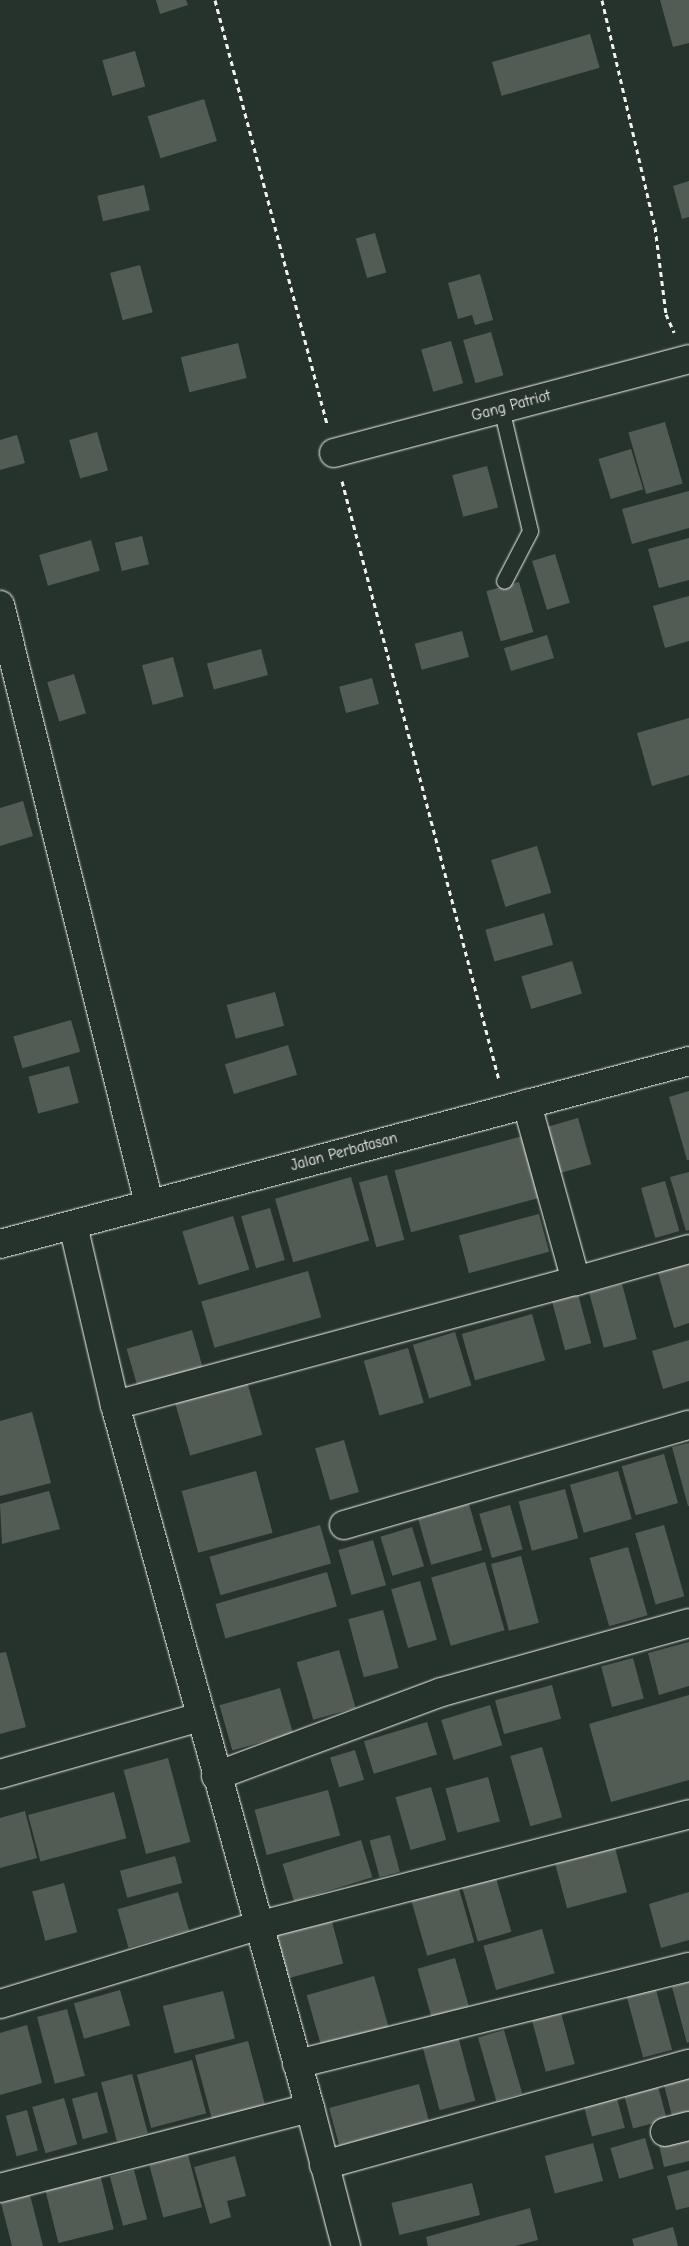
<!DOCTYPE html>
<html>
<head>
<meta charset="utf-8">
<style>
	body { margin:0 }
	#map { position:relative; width:689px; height:2246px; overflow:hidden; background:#26332d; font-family:"Comic Neue",sans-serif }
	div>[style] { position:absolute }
	.building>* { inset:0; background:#525c55; transform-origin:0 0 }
	.path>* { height:3px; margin-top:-1.5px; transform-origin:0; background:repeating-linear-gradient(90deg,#f4f1e8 0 5px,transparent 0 9px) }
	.roads { filter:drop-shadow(0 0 1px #f4f1e8) drop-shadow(0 0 1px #f4f1e8) }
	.lane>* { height:15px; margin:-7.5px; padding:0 7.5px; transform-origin:7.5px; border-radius:7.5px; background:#26332d }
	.street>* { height:28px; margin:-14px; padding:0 14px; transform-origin:14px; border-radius:14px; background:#26332d }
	span { translate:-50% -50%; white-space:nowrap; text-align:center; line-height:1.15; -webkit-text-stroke:4px #26332d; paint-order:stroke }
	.street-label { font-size:15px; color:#f4f1e8 }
</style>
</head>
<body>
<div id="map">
	<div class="building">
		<i style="clip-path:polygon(156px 0,186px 0,188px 5px,160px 14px)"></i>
		<i style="clip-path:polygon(660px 0,689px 0,689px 43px,673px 47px)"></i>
		<i style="left:590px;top:34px;width:35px;height:102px;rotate:74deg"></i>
		<i style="left:135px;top:51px;width:37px;height:34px;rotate:74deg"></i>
		<i style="left:204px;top:99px;width:44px;height:59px;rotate:73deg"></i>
		<i style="clip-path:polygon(689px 181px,689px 217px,682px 219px,673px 186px)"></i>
		<i style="left:144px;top:185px;width:26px;height:48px;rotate:77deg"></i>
		<i style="left:375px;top:233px;width:41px;height:20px;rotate:74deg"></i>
		<i style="left:140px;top:265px;width:49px;height:31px;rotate:75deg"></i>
		<i style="clip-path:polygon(480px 274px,493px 320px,475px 325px,472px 315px,458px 319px,448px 283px)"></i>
		<i style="left:491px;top:332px;width:45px;height:29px;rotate:74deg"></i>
		<i style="left:451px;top:341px;width:44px;height:31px;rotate:74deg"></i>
		<i style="left:238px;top:343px;width:36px;height:59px;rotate:76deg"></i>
		<i style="left:665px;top:422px;width:64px;height:38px;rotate:74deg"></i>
		<i style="left:97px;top:432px;width:40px;height:29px;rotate:74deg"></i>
		<i style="clip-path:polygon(17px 435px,25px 463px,0 470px,0 440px)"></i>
		<i style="left:631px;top:449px;width:42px;height:34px;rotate:73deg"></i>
		<i style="left:487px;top:466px;width:43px;height:36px;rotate:75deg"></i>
		<i style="clip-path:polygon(689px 491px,689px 528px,632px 544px,622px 509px)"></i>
		<i style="left:142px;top:536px;width:29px;height:28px;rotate:76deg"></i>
		<i style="clip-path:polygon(689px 538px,689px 580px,659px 588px,648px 549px)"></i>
		<i style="left:91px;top:540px;width:32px;height:54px;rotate:74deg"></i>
		<i style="left:555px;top:554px;width:51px;height:24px;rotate:73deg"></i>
		<i style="left:519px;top:582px;width:52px;height:34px;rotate:74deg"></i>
		<i style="clip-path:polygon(689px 596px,689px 641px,665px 648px,653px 606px)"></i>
		<i style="left:462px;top:631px;width:27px;height:49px;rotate:75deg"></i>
		<i style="left:547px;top:635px;width:24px;height:45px;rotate:73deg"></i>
		<i style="left:261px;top:649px;width:27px;height:56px;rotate:75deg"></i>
		<i style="left:173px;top:657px;width:41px;height:32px;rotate:75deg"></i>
		<i style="left:74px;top:674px;width:41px;height:28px;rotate:73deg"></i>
		<i style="left:372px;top:678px;width:27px;height:34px;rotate:75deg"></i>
		<i style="clip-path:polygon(689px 718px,689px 775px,652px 786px,637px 733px)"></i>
		<i style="clip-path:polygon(23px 801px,33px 836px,0 846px,0 808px)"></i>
		<i style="left:537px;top:846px;width:49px;height:48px;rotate:73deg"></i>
		<i style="left:544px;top:913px;width:33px;height:61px;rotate:74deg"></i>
		<i style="left:572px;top:961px;width:34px;height:53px;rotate:73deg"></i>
		<i style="left:275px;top:992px;width:35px;height:50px;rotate:75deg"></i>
		<i style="left:71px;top:1020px;width:33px;height:60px;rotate:74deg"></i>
		<i style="left:288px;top:1045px;width:31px;height:66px;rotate:73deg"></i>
		<i style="left:69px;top:1066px;width:38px;height:42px;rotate:75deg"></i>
		<i style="clip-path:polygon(689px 1091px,689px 1160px,687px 1160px,669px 1097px)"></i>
		<i style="left:578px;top:1118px;width:48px;height:37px;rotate:74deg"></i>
		<i style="left:523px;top:1136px;width:64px;height:133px;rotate:75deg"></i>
		<i style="clip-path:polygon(689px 1172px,689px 1230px,686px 1231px,670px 1177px)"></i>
		<i style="left:387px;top:1175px;width:67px;height:29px;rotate:75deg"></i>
		<i style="left:351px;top:1177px;width:66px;height:79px;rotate:74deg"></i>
		<i style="left:665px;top:1181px;width:52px;height:25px;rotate:74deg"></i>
		<i style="left:270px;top:1208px;width:54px;height:30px;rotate:74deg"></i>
		<i style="left:539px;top:1214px;width:39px;height:83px;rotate:75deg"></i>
		<i style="left:233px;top:1216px;width:56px;height:53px;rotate:73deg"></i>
		<i style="clip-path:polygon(689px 1261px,689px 1323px,674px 1328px,657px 1269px)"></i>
		<i style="left:308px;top:1271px;width:48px;height:111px;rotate:74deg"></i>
		<i style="left:622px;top:1284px;width:57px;height:34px;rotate:75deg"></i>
		<i style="left:578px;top:1294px;width:51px;height:27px;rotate:75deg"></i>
		<i style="left:532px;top:1314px;width:48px;height:73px;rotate:74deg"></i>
		<i style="left:192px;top:1330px;width:41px;height:68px;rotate:74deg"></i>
		<i style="left:455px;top:1332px;width:56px;height:44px;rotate:73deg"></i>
		<i style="clip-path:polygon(689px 1340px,689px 1381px,663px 1389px,652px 1351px)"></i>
		<i style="left:408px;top:1348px;width:57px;height:46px;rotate:74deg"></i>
		<i style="left:246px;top:1378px;width:59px;height:75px;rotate:74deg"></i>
		<i style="clip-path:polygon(32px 1412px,51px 1483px,0 1496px,0 1421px)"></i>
		<i style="left:344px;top:1440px;width:54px;height:30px;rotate:74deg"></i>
		<i style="clip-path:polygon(689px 1443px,689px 1506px,688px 1506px,672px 1447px)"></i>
		<i style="left:664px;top:1454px;width:51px;height:44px;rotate:74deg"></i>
		<i style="left:256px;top:1471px;width:64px;height:77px;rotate:75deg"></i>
		<i style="left:618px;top:1471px;width:50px;height:50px;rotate:74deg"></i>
		<i style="left:565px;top:1489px;width:51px;height:48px;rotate:75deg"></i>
		<i style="clip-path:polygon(49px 1491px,60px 1529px,2px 1544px,0 1504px)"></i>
		<i style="left:469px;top:1504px;width:48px;height:53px;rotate:74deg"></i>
		<i style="left:510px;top:1505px;width:46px;height:32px;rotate:74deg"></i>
		<i style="left:320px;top:1525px;width:40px;height:115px;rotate:74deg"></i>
		<i style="left:664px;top:1525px;width:74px;height:30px;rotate:74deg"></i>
		<i style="left:412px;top:1527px;width:41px;height:33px;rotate:73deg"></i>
		<i style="left:373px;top:1540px;width:47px;height:36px;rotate:74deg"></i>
		<i style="left:628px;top:1547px;width:71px;height:40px;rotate:74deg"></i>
		<i style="left:521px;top:1556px;width:69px;height:31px;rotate:75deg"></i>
		<i style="left:485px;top:1562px;width:71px;height:56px;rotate:74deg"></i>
		<i style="left:327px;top:1572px;width:36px;height:116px;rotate:74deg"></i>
		<i style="left:420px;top:1581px;width:61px;height:30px;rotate:74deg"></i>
		<i style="left:383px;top:1610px;width:60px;height:36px;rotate:75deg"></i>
		<i style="clip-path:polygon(689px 1642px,689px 1686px,659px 1695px,648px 1653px)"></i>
		<i style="left:339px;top:1650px;width:60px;height:44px;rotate:74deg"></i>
		<i style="clip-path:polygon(6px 1652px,26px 1727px,0 1734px,0 1653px)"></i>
		<i style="left:633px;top:1658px;width:42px;height:33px;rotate:75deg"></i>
		<i style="left:552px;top:1685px;width:35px;height:59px;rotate:75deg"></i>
		<i style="left:280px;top:1688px;width:47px;height:63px;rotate:74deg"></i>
		<i style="clip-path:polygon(689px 1695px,689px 1780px,611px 1802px,589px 1724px)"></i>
		<i style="left:490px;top:1705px;width:42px;height:51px;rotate:73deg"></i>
		<i style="left:427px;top:1722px;width:34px;height:66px;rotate:73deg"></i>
		<i style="left:542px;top:1747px;width:73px;height:33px;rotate:74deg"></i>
		<i style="left:355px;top:1750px;width:31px;height:26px;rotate:73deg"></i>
		<i style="left:168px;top:1758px;width:87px;height:46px;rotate:75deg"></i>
		<i style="left:488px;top:1777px;width:46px;height:44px;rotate:75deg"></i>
		<i style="left:431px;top:1787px;width:55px;height:37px;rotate:74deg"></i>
		<i style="left:328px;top:1790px;width:47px;height:76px;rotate:75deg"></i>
		<i style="left:114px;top:1792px;width:48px;height:89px;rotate:75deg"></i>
		<i style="clip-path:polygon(25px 1811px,37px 1858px,0 1868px,0 1818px)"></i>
		<i style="left:390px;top:1835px;width:38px;height:21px;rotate:75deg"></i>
		<i style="left:361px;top:1840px;width:39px;height:82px;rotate:73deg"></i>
		<i style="left:613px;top:1840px;width:54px;height:62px;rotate:75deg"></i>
		<i style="left:175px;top:1856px;width:28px;height:57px;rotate:75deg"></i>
		<i style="left:455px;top:1875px;width:70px;height:49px;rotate:74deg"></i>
		<i style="left:496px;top:1878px;width:56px;height:35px;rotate:74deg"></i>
		<i style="left:64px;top:1883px;width:51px;height:33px;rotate:75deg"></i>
		<i style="left:178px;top:1892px;width:40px;height:63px;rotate:74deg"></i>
		<i style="clip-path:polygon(689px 1892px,689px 1940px,661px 1948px,649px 1904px)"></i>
		<i style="left:331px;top:1918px;width:47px;height:58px;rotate:75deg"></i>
		<i style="left:542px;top:1929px;width:46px;height:61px;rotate:74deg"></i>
		<i style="left:455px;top:1958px;width:50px;height:39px;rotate:74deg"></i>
		<i style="left:374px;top:1976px;width:54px;height:70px;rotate:74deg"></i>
		<i style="clip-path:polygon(689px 1982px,689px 2042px,687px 2043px,672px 1987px)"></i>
		<i style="left:655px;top:1986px;width:66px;height:30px;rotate:75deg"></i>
		<i style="left:120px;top:1990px;width:37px;height:48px;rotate:74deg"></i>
		<i style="left:223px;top:1991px;width:49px;height:62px;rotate:76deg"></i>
		<i style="left:67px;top:2009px;width:69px;height:31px;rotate:75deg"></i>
		<i style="left:560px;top:2009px;width:57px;height:30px;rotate:75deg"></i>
		<i style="clip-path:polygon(27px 2025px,42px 2083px,0 2095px,0 2033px)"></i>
		<i style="left:504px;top:2030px;width:66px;height:27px;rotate:74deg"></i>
		<i style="left:458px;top:2036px;width:67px;height:37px;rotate:75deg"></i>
		<i style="left:248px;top:2041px;width:75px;height:55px;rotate:75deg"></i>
		<i style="left:192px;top:2060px;width:55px;height:57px;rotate:75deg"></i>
		<i style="left:132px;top:2074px;width:61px;height:32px;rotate:75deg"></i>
		<i style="left:655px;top:2075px;width:46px;height:35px;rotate:75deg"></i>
		<i style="clip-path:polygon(689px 2078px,689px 2116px,673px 2120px,664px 2085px)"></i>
		<i style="left:419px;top:2084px;width:39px;height:93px;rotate:75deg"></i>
		<i style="left:615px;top:2091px;width:38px;height:34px;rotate:75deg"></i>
		<i style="left:97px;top:2092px;width:42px;height:26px;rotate:75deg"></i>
		<i style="left:64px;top:2098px;width:48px;height:33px;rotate:74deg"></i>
		<i style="left:27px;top:2110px;width:42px;height:22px;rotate:75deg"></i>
		<i style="clip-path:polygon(689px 2137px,689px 2161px,664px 2167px,659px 2145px)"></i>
		<i style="left:645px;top:2138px;width:32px;height:36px;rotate:74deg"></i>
		<i style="left:593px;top:2143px;width:39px;height:50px;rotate:75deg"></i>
		<i style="left:188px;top:2155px;width:54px;height:40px;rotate:75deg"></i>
		<i style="clip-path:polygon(235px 2156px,246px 2196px,227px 2201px,231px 2217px,210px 2224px,194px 2167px)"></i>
		<i style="left:99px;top:2170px;width:61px;height:57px;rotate:76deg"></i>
		<i style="left:134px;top:2170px;width:51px;height:25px;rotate:75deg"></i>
		<i style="clip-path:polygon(689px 2170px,689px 2207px,676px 2210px,667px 2176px)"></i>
		<i style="left:472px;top:2183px;width:33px;height:83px;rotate:76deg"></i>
		<i style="clip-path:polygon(30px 2195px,43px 2246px,12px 2246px,1px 2203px)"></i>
		<i style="clip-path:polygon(530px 2208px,538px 2240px,515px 2246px,428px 2246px,426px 2237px)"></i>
		<i style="clip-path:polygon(673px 2227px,678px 2246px,634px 2246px,632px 2239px)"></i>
	</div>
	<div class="path">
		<i style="left:215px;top:0;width:440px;rotate:75.2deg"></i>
		<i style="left:602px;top:0;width:233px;rotate:76.9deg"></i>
		<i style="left:655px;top:227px;width:88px;rotate:82.8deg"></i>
		<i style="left:666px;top:314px;width:20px;rotate:66deg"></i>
		<i style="left:342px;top:481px;width:619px;rotate:75.31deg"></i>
	</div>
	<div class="roads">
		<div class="lane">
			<i style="left:501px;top:408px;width:126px;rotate:76.7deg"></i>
			<i style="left:530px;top:531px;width:56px;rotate:117.5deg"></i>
		</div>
		<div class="street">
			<i style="left:334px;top:453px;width:367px;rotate:-14.8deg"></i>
			<i style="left:0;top:605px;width:616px;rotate:76.01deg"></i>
			<i style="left:73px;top:1225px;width:185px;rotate:76.9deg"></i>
			<i style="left:115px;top:1405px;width:730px;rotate:74.5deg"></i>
			<i style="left:0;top:1244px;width:713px;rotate:-14.87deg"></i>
			<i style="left:576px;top:1281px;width:117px;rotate:-15.8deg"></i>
			<i style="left:115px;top:1405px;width:477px;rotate:-15.1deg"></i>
			<i style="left:576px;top:1281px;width:184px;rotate:-105.5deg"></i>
			<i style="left:344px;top:1525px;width:359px;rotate:-16.2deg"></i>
			<i style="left:0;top:1774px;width:208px;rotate:-15.9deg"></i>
			<i style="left:216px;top:1776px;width:241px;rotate:-20.4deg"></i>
			<i style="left:442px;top:1692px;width:256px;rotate:-15.6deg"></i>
			<i style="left:0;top:2004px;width:269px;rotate:-16.9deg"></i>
			<i style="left:257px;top:1926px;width:446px;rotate:-14.5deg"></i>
			<i style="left:297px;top:2064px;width:404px;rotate:-13.9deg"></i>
			<i style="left:665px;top:2132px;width:25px;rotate:-14deg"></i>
			<i style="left:324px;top:2165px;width:379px;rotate:-15.5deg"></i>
			<i style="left:0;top:2188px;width:320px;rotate:-14.5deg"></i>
			<i style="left:310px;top:2108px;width:143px;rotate:75.4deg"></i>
		</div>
	</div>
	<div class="street-label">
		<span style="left:511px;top:406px;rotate:-15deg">Gang Patriot</span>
		<span style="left:344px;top:1152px;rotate:-15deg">Jalan Perbatasan</span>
	</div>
</div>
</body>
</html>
